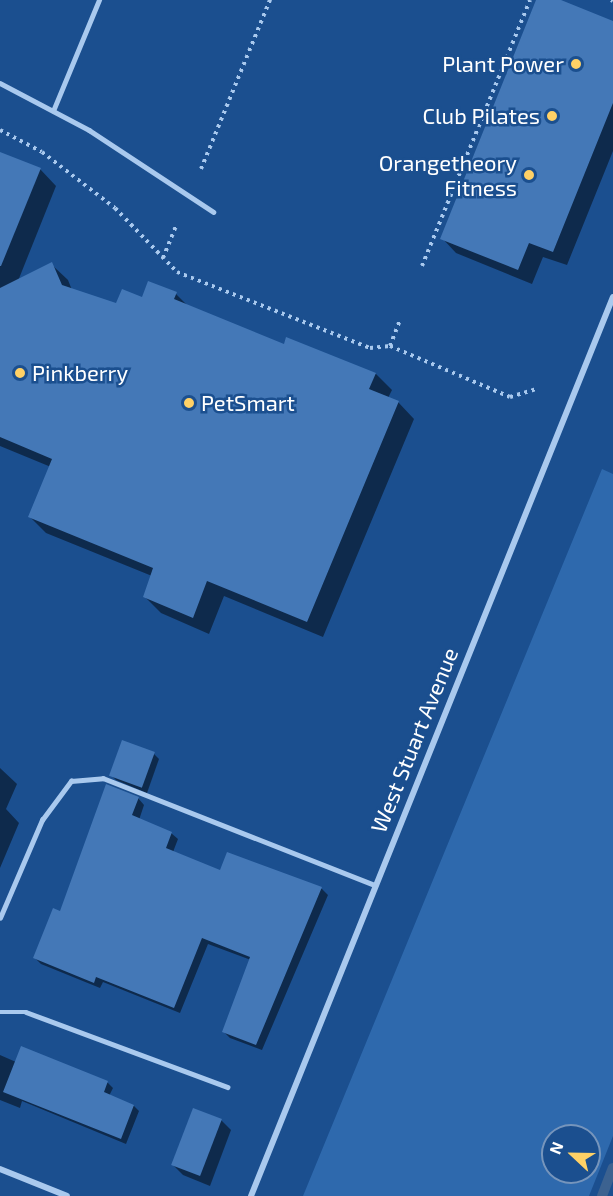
<!DOCTYPE html>
<html>
<head>
<meta charset="utf-8">
<style>
	body { margin:0 }
	#map { position:relative; width:613px; height:1196px; overflow:hidden; background:#1b4f8f; font-family:"Exo 2",sans-serif }
	div>[style] { position:absolute }
	.green>* { inset:0; background:#2e69ad }
	.shadow>* { inset:0; background:#0007 }
	.stream>* { height:10px; margin:-5px; padding:0 5px; transform-origin:5px; border-radius:5px; background:#3c6290 }
	.building>* { inset:0; background:#4478b7; transform-origin:0 0 }
	.path>* { height:4px; margin-top:-2px; transform-origin:0; background:repeating-linear-gradient(90deg,#a9c9ee 0 3px,transparent 0 7.5px) }
	.lane>* { height:4.5px; margin:-2.25px; padding:0 2.25px; transform-origin:2.25px; border-radius:2.25px; background:#a9c9ee }
	.street>* { height:6px; margin:-3px; padding:0 3px; transform-origin:3px; border-radius:3px; background:#a9c9ee }
	.dots>* { width:16px; height:16px; translate:-50% -50%; box-sizing:border-box; border:3px solid #1b4f8f; border-radius:50% }
	span { translate:-50% -50%; white-space:nowrap; text-align:center; line-height:1.15; -webkit-text-stroke:5px #1b4f8f; paint-order:stroke }
	.poi-label { font-size:22px; color:#fff }
	.right { translate:-100% -50%; text-align:right }
	.left { translate:0 -50%; text-align:left }
	.street-label { font-size:22px; color:#fff }
	.north { position:absolute; left:541px; top:1124px; width:60px; height:60px; box-sizing:border-box; background:#1b4f8f; border:2px solid #7695bc; border-radius:50%; rotate:292deg; font-size:16px; font-weight:700; line-height:24px; text-align:center; color:#fff }
	.north::after { content:''; display:block; margin:auto; width:21px; height:27px; background:#ffd166; clip-path:polygon(50% 0,100% 100%,50% 72%,0 100%) }
</style>
</head>
<body>
<div id="map">
	<div class="green">
		<i style="clip-path:polygon(evenodd,602px 469px,613px 474px,613px 1136px,589px 1196px,303px 1196px,602px 469px,553px 1136px,589px 1136px,589px 1172px,553px 1172px,553px 1136px)"></i>
	</div>
	<div class="shadow">
		<i style="clip-path:polygon(538px 0,557px 0,613px 23px,613px 151px,567px 265px,543px 257px,532px 284px,456px 253px,442px 238px)"></i>
		<i style="clip-path:polygon(0 153px,40px 169px,56px 186px,18px 281px,51px 264px,68px 280px,72px 290px,117px 304px,176px 294px,189px 307px,285px 346px,287px 339px,376px 374px,392px 390px,388px 398px,398px 402px,414px 419px,323px 637px,224px 596px,209px 634px,161px 613px,145px 597px,152px 576px,46px 533px,30px 517px,51px 467px,0 446px)"></i>
		<i style="clip-path:polygon(154px 754px,159px 759px,147px 793px,116px 780px,111px 775px)"></i>
		<i style="clip-path:polygon(0 768px,17px 784px,6px 809px,19px 823px,0 868px)"></i>
		<i style="clip-path:polygon(138px 798px,144px 805px,139px 820px,171px 833px,178px 839px,173px 852px,221px 872px,228px 854px,322px 889px,328px 895px,262px 1050px,230px 1038px,224px 1032px,251px 960px,208px 944px,180px 1013px,103px 982px,100px 988px,41px 964px,35px 958px,61px 913px)"></i>
		<i style="clip-path:polygon(21px 1048px,108px 1083px,113px 1088px,109px 1096px,134px 1106px,139px 1111px,126px 1144px,22px 1101px,20px 1108px,0 1100px,0 1055px,16px 1062px)"></i>
		<i style="clip-path:polygon(221px 1120px,231px 1130px,210px 1186px,183px 1175px,173px 1165px)"></i>
	</div>
	<div class="stream">
		<i style="left:602px;top:1196px;width:30px;rotate:-69deg"></i>
	</div>
	<div class="building">
		<i style="clip-path:polygon(536px 0,561px 0,613px 21px,613px 103px,553px 252px,529px 243px,518px 270px,440px 239px)"></i>
		<i style="clip-path:polygon(0 152px,41px 168px,1px 266px,0 266px)"></i>
		<i style="clip-path:polygon(52px 262px,62px 285px,116px 303px,122px 289px,142px 297px,148px 281px,177px 292px,174px 299px,284px 344px,286px 337px,376px 373px,369px 389px,399px 401px,307px 622px,207px 581px,193px 618px,143px 597px,153px 568px,28px 517px,52px 459px,0 437px,0 288px)"></i>
		<i style="left:122px;top:740px;width:35px;height:38px;rotate:20deg"></i>
		<i style="clip-path:polygon(106px 784px,139px 797px,132px 815px,172px 832px,166px 848px,220px 870px,227px 852px,322px 887px,256px 1045px,222px 1032px,250px 957px,202px 938px,174px 1008px,96px 977px,94px 983px,33px 958px,53px 908px,60px 911px)"></i>
		<i style="clip-path:polygon(21px 1046px,108px 1081px,104px 1092px,134px 1105px,121px 1139px,3px 1092px)"></i>
		<i style="left:193px;top:1108px;width:31px;height:61px;rotate:21deg"></i>
	</div>
	<div class="path">
		<i style="left:611px;top:0;width:2px;rotate:27deg"></i>
		<i style="left:0;top:130px;width:47px;rotate:27.6deg"></i>
		<i style="left:42px;top:152px;width:92px;rotate:37.5deg"></i>
		<i style="left:115px;top:208px;width:89px;rotate:45.9deg"></i>
		<i style="left:177px;top:272px;width:207px;rotate:21.5deg"></i>
		<i style="left:370px;top:348px;width:20px;rotate:-6deg"></i>
		<i style="left:390px;top:346px;width:130px;rotate:23deg"></i>
		<i style="left:510px;top:397px;width:28px;rotate:-17deg"></i>
		<i style="left:201px;top:169px;width:183px;rotate:-67.8deg"></i>
		<i style="left:163px;top:258px;width:37px;rotate:-68deg"></i>
		<i style="left:422px;top:266px;width:287px;rotate:-67.9deg"></i>
		<i style="left:390px;top:346px;width:28px;rotate:-69deg"></i>
	</div>
	<div class="lane">
		<i style="left:0;top:83px;width:101px;rotate:27.8deg"></i>
		<i style="left:89px;top:130px;width:149px;rotate:33.3deg"></i>
		<i style="left:53px;top:111px;width:120px;rotate:-67.5deg"></i>
		<i style="left:0;top:918px;width:107px;rotate:-66.8deg"></i>
		<i style="left:42px;top:820px;width:49px;rotate:-53.4deg"></i>
		<i style="left:71px;top:781px;width:32px;rotate:-5deg"></i>
		<i style="left:103px;top:778px;width:292px;rotate:21.5deg"></i>
		<i style="left:0;top:1012px;width:26px"></i>
		<i style="left:26px;top:1012px;width:215px;rotate:20.4deg"></i>
	</div>
	<div class="street">
		<i style="left:0;top:1169px;width:72px;rotate:21.9deg"></i>
		<i style="left:251px;top:1196px;width:969px;rotate:-68.07deg"></i>
	</div>
	<div class="dots">
		<i style="left:576px;top:64px;background:#ffd166"></i>
		<i style="left:552px;top:116px;background:#ffd166"></i>
		<i style="left:529px;top:175px;background:#ffd166"></i>
		<i style="left:20px;top:373px;background:#ffd166"></i>
		<i style="left:189px;top:403px;background:#ffd166"></i>
	</div>
	<div class="poi-label">
		<span class="right" style="left:564px;top:64px">Plant Power</span>
		<span class="right" style="left:540px;top:116px">Club Pilates</span>
		<span class="right" style="left:517px;top:175px">Orangetheory<br>Fitness</span>
		<span class="left" style="left:32px;top:373px">Pinkberry</span>
		<span class="left" style="left:201px;top:403px">PetSmart</span>
	</div>
	<div class="street-label">
		<span style="left:414px;top:740px;rotate:-68deg">West Stuart Avenue</span>
	</div>
	<div class="north">N</div>
</div>
</body>
</html>
